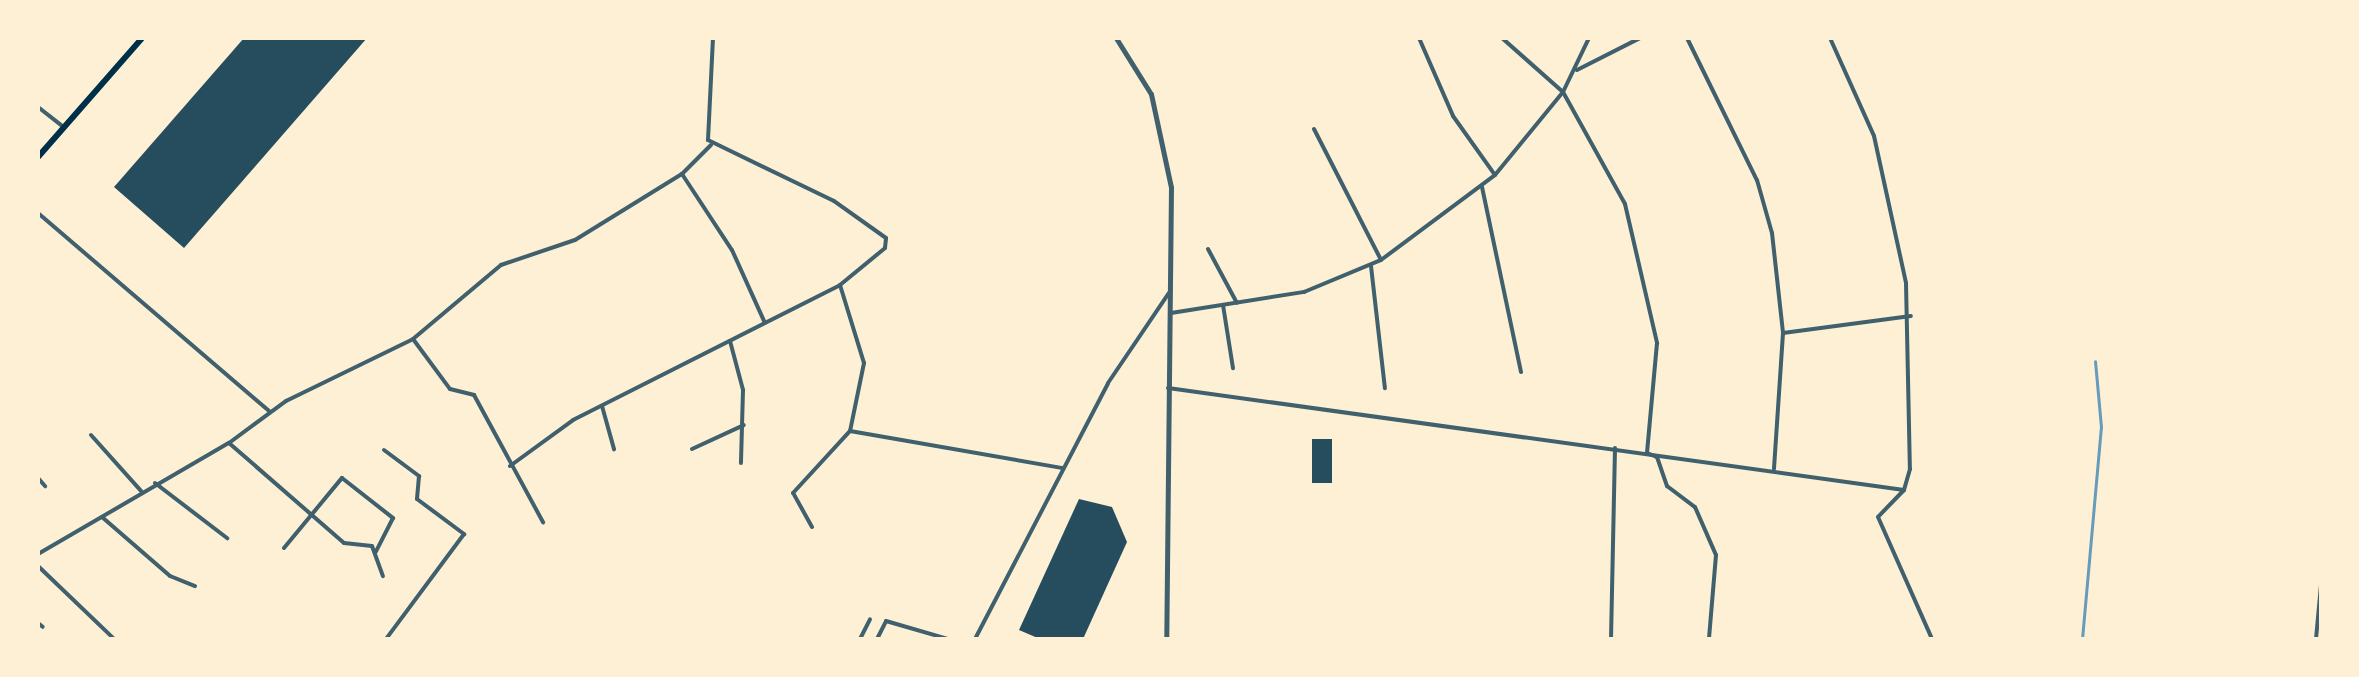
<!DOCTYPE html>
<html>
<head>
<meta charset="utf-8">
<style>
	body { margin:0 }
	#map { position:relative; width:2359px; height:677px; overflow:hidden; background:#fdf0d5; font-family:"Public Sans",sans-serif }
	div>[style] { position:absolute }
	.stream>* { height:3px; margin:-1.5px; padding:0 1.5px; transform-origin:1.5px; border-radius:1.5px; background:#669bbc }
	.building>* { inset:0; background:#264d5e; transform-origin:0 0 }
	.minor>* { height:4px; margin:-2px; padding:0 2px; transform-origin:2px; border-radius:2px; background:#3f606c }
	.tertiary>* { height:5px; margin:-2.5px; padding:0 2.5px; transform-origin:2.5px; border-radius:2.5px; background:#3f606c }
	.primary>* { height:6px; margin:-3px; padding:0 3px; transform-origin:3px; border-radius:3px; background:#003049 }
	span { translate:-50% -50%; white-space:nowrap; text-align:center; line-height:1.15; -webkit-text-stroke:7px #fdf0d5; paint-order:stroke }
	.frame { position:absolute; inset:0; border:40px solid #fdf0d5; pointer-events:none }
</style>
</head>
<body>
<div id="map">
	<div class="stream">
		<i style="left:2082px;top:639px;width:213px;rotate:-84.9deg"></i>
		<i style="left:2101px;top:427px;width:66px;rotate:-95.2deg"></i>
	</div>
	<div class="building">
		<i style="clip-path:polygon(244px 38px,367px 38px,184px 248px,114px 187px)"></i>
		<i style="left:1312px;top:439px;width:20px;height:44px"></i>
		<i style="clip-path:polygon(1079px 499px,1112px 507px,1127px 542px,1083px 639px,1040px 639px,1019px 630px)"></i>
	</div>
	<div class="minor">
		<i style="left:1419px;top:38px;width:85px;rotate:66.4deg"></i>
		<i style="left:1453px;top:116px;width:72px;rotate:54.6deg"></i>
		<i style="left:1502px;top:38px;width:81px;rotate:41.5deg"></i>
		<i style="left:1563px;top:92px;width:128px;rotate:61deg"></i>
		<i style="left:1625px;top:204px;width:143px;rotate:77deg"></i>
		<i style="left:1657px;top:343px;width:110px;rotate:95.2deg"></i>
		<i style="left:1647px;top:453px;width:11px;rotate:22deg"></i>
		<i style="left:1657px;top:457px;width:31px;rotate:71deg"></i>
		<i style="left:1667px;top:486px;width:35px;rotate:37deg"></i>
		<i style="left:1695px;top:507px;width:52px;rotate:66.4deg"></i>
		<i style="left:1716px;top:555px;width:84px;rotate:94.8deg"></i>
		<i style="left:1687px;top:38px;width:158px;rotate:63.8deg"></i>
		<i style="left:1757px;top:180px;width:55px;rotate:74.2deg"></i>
		<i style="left:1772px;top:233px;width:101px;rotate:83.7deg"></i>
		<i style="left:1783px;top:333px;width:136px;rotate:93.8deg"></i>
		<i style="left:1830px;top:38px;width:107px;rotate:65.8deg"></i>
		<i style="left:1874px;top:136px;width:150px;rotate:77.7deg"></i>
		<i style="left:1906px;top:283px;width:186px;rotate:88.8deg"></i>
		<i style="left:1910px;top:469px;width:22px;rotate:106deg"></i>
		<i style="left:1904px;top:490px;width:37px;rotate:134deg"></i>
		<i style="left:1878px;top:517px;width:133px;rotate:66.1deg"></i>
		<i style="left:1577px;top:70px;width:71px;rotate:-26.9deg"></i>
		<i style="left:38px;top:107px;width:33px;rotate:38deg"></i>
		<i style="left:1314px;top:129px;width:147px;rotate:62.9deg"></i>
		<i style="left:682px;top:174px;width:91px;rotate:56.7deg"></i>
		<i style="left:732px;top:250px;width:78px;rotate:65.7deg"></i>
		<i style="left:1482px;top:187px;width:189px;rotate:78.1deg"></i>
		<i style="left:38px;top:213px;width:304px;rotate:40.6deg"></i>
		<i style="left:1208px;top:249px;width:61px;rotate:61.8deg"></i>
		<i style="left:1371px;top:266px;width:123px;rotate:83.5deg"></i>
		<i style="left:840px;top:285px;width:82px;rotate:72.9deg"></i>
		<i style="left:864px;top:363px;width:69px;rotate:101.6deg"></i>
		<i style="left:850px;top:431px;width:216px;rotate:9.9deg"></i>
		<i style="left:1223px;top:305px;width:64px;rotate:81deg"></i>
		<i style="left:1171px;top:313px;width:135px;rotate:-9deg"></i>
		<i style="left:1304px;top:292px;width:83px;rotate:-22.6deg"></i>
		<i style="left:1381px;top:260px;width:142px;rotate:-36.7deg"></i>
		<i style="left:1495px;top:175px;width:107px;rotate:-50.7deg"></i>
		<i style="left:1563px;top:92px;width:60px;rotate:-64.3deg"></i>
		<i style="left:1783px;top:333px;width:129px;rotate:-7.6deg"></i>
		<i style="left:413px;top:339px;width:62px;rotate:53.5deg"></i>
		<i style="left:450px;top:389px;width:25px;rotate:14deg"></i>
		<i style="left:474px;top:395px;width:145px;rotate:61.5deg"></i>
		<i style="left:730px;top:341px;width:51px;rotate:75.1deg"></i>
		<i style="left:743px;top:390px;width:73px;rotate:91.6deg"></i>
		<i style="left:1168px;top:388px;width:743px;rotate:7.89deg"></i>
		<i style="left:602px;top:406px;width:45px;rotate:74.4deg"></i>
		<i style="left:91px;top:435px;width:75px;rotate:48.2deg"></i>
		<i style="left:229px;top:443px;width:152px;rotate:41deg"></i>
		<i style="left:344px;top:543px;width:28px;rotate:6deg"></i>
		<i style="left:372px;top:546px;width:32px;rotate:70deg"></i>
		<i style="left:692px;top:449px;width:57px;rotate:-24.8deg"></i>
		<i style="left:384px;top:450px;width:44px;rotate:36.6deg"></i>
		<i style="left:419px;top:476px;width:23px;rotate:95deg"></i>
		<i style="left:417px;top:499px;width:59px;rotate:36.7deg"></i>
		<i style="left:464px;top:534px;width:131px;rotate:126.6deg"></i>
		<i style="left:510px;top:466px;width:78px;rotate:-36.1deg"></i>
		<i style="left:573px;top:420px;width:299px;rotate:-26.8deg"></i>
		<i style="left:840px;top:285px;width:58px;rotate:-39.4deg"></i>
		<i style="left:885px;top:248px;width:10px;rotate:-84deg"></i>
		<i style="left:886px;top:238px;width:64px;rotate:-144.6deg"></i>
		<i style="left:834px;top:201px;width:140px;rotate:-154.2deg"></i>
		<i style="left:708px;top:140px;width:102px;rotate:-87.2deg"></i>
		<i style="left:38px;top:478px;width:11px;rotate:49deg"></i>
		<i style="left:155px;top:483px;width:91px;rotate:37.4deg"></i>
		<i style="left:102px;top:517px;width:90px;rotate:40.9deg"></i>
		<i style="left:170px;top:576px;width:27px;rotate:22deg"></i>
		<i style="left:812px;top:527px;width:39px;rotate:-119deg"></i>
		<i style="left:793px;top:493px;width:84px;rotate:-47.4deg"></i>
		<i style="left:284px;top:548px;width:91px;rotate:-50.4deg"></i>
		<i style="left:342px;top:478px;width:65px;rotate:38.1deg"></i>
		<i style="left:393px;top:518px;width:38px;rotate:117deg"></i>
		<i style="left:38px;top:554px;width:221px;rotate:-30.2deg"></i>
		<i style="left:229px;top:443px;width:71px;rotate:-36.4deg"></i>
		<i style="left:286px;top:401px;width:141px;rotate:-26deg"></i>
		<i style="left:413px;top:339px;width:115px;rotate:-40.1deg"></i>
		<i style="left:501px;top:265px;width:78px;rotate:-18.7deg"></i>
		<i style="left:575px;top:240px;width:126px;rotate:-31.7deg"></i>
		<i style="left:682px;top:174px;width:41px;rotate:-45deg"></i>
		<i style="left:38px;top:566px;width:105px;rotate:43.8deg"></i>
		<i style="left:38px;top:623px;width:6px;rotate:39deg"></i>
		<i style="left:860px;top:639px;width:22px;rotate:-63deg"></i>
		<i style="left:877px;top:639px;width:20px;rotate:-63deg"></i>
		<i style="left:886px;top:621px;width:65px;rotate:16.2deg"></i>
		<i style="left:975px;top:639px;width:288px;rotate:-62.5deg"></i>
		<i style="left:1108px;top:383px;width:109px;rotate:-55.9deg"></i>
		<i style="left:1611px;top:639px;width:191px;rotate:-88.8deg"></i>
		<i style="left:2316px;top:639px;width:54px;rotate:-84.7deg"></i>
	</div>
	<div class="tertiary">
		<i style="left:1116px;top:38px;width:66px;rotate:58deg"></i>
		<i style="left:1151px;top:94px;width:95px;rotate:77.9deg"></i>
		<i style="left:1171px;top:187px;width:452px;rotate:90.6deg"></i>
	</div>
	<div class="primary">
		<i style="left:38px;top:157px;width:158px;rotate:-48.8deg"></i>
	</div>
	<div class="frame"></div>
</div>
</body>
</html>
